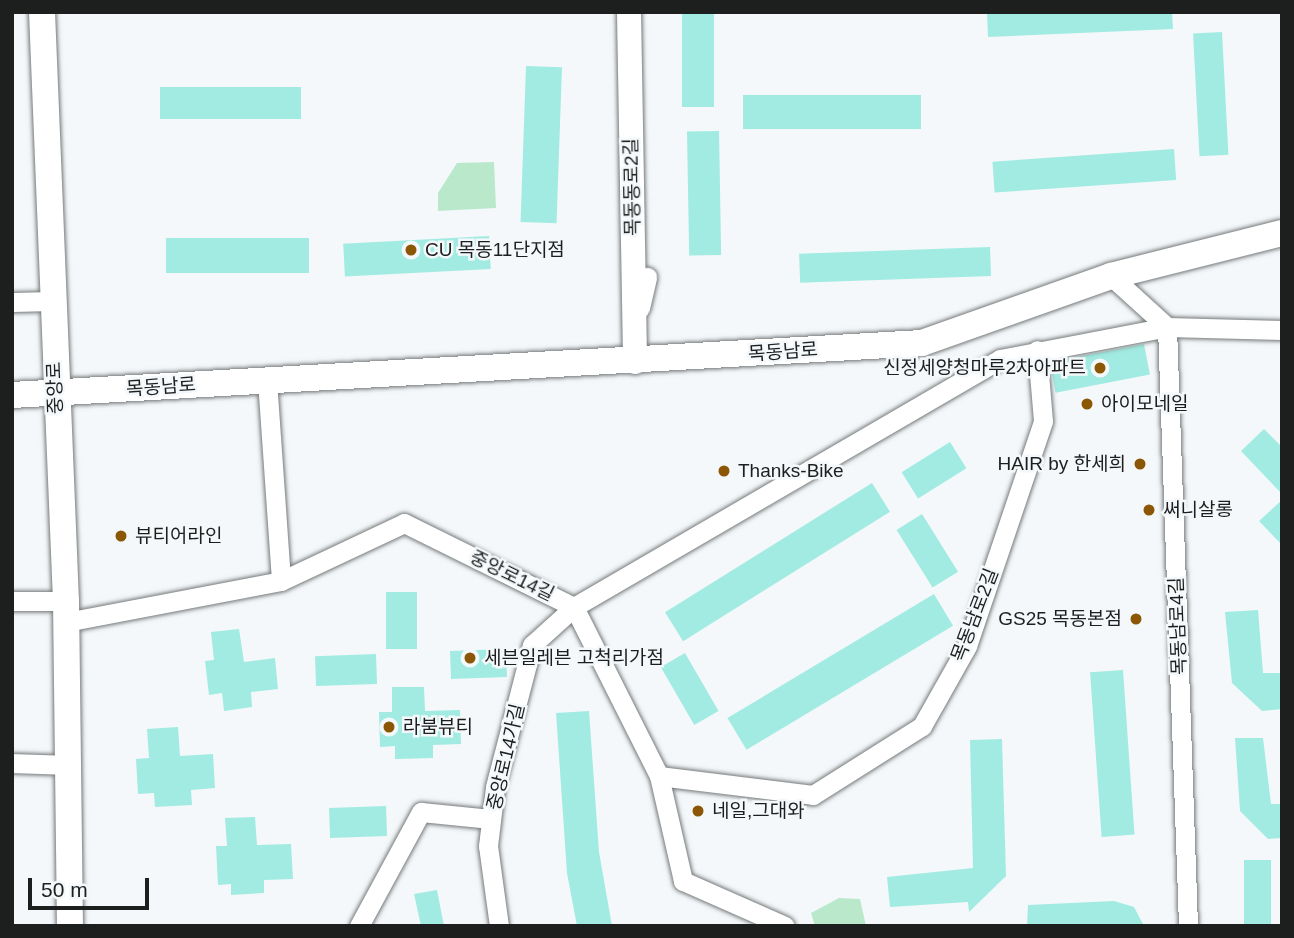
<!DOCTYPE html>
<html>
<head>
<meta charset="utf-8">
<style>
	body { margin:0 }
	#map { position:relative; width:1294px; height:938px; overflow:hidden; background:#f4f8fa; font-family:Helvetica,"Noto Sans KR",sans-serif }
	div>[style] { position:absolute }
	.green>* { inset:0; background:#bae8cb }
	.building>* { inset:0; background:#a1ebe2; transform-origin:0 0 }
	.roads { filter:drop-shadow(0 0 2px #767a7b) drop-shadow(0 0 2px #767a7b) }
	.minor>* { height:19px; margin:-9.5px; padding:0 9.5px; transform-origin:9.5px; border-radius:9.5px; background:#fff }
	.tertiary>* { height:24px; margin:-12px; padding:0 12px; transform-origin:12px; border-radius:12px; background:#fff }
	.secondary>* { height:26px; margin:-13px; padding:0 13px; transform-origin:13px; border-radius:13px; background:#fff }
	.dots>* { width:19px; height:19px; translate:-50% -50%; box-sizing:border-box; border:4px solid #f4f8fa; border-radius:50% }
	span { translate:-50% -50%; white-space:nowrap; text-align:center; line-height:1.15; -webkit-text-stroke:5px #f4f8fa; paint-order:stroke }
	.street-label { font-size:19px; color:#1d1f1f }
	.poi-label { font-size:19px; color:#1d1f1f }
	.left { translate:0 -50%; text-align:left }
	.right { translate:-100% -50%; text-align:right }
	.frame { position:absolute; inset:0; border:14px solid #1d1f1f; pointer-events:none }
	.scale { position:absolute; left:28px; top:878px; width:121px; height:32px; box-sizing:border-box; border:4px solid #1d1f1f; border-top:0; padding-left:9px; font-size:21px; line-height:24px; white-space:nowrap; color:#1d1f1f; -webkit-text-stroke:5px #f4f8fa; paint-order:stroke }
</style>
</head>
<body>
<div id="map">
	<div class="green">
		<i style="clip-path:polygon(494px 162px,496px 208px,438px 211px,438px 193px,457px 163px)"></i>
		<i style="clip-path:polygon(839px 898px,860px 899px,866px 926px,815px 926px,811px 913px)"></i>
	</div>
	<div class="building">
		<i style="left:682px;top:12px;width:32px;height:95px"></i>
		<i style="clip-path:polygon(987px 12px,1172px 12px,1173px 29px,988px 37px)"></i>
		<i style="left:1222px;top:32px;width:123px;height:29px;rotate:87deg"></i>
		<i style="left:526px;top:66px;width:36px;height:156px;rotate:2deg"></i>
		<i style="left:160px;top:87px;width:141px;height:32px"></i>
		<i style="left:921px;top:95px;width:34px;height:178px;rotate:90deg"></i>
		<i style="left:719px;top:131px;width:124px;height:32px;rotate:89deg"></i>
		<i style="left:1174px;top:149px;width:31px;height:182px;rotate:86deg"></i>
		<i style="left:489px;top:236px;width:33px;height:146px;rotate:87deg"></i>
		<i style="left:309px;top:238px;width:35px;height:143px;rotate:90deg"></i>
		<i style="left:990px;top:247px;width:29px;height:191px;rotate:88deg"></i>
		<i style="left:1144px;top:344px;width:31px;height:96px;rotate:79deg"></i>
		<i style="clip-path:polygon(1264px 429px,1282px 447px,1282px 494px,1241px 451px)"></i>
		<i style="left:950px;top:442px;width:31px;height:57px;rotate:58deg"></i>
		<i style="left:872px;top:483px;width:34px;height:244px;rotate:58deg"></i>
		<i style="clip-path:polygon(1282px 500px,1282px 545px,1259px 521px)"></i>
		<i style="left:922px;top:514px;width:68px;height:30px;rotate:58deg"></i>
		<i style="left:386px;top:592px;width:31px;height:57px"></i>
		<i style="left:934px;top:594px;width:37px;height:241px;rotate:59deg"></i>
		<i style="clip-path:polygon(1258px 610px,1263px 673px,1282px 673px,1282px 709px,1262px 711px,1232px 683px,1225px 612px)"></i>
		<i style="clip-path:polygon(239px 629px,244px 662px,275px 658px,278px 689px,251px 692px,252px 707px,224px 711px,222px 693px,209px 695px,205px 661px,214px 660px,211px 632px)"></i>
		<i style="left:506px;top:649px;width:28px;height:56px;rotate:88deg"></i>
		<i style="left:685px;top:653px;width:67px;height:28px;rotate:60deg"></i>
		<i style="left:376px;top:654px;width:30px;height:61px;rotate:88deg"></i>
		<i style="left:1123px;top:670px;width:165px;height:33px;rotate:86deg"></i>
		<i style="clip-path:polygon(392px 687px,424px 687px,425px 711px,460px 710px,461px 744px,433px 745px,433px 758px,395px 759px,395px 746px,380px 747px,379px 712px,392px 712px)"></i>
		<i style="clip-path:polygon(589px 711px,599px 852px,612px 926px,577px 926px,567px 873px,556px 713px)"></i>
		<i style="clip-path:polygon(178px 727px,180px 756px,213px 754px,215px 788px,191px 790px,192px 805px,155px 807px,154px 793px,138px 794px,136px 759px,149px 758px,147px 729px)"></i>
		<i style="clip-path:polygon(1235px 738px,1263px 738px,1271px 804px,1282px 804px,1282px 838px,1268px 839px,1240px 811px)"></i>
		<i style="clip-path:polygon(1002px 739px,1006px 876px,969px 912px,968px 902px,890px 907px,887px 877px,973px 868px,970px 740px)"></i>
		<i style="left:386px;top:806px;width:30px;height:57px;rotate:88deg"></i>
		<i style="clip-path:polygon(255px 817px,257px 845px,291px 844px,293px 879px,264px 880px,264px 893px,231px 895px,231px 884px,218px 885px,216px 846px,227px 846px,225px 818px)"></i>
		<i style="left:1244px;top:860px;width:27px;height:66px"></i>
		<i style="clip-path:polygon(437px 890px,444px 926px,421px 926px,414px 894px)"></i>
		<i style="clip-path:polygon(1114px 901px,1134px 907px,1144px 926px,1027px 926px,1028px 905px)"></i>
	</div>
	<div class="roads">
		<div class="minor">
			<i style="left:1111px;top:276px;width:76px;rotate:42.3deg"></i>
			<i style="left:1167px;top:327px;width:599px;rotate:87.99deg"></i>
			<i style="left:12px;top:302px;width:40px;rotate:-1.4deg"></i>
			<i style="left:640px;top:308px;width:32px;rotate:-77deg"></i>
			<i style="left:267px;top:380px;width:201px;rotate:86deg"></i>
			<i style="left:12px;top:601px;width:54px"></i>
			<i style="left:574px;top:607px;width:189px;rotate:63.3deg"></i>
			<i style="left:659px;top:776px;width:108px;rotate:77.1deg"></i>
			<i style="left:683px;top:881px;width:111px;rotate:23.8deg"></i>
			<i style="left:66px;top:622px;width:219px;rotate:-10.8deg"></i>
			<i style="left:281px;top:581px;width:136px;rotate:-25.2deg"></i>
			<i style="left:404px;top:523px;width:190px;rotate:26.3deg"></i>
			<i style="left:12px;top:763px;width:56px;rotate:2deg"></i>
			<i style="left:659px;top:776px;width:155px;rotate:7deg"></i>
			<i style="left:813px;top:795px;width:129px;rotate:-32.3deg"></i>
			<i style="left:922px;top:726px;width:92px;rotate:-60.6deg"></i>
			<i style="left:967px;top:646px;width:237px;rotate:-71.3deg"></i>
			<i style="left:1043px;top:421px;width:71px;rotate:-94.8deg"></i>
			<i style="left:359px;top:926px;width:130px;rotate:-61.5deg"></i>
			<i style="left:421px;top:812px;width:70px;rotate:5.7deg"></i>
			<i style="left:499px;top:926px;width:81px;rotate:-97.8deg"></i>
			<i style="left:488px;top:846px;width:59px;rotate:-83.2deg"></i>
			<i style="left:495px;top:787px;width:147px;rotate:-75.4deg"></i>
			<i style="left:532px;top:645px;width:57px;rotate:-42.1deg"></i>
			<i style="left:574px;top:607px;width:493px;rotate:-30.2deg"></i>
			<i style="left:1000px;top:359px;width:170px;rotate:-10.8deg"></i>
			<i style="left:1167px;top:327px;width:115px;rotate:1.5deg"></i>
		</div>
		<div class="tertiary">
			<i style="left:629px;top:12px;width:350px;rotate:89deg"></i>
		</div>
		<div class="secondary">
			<i style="left:42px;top:12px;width:589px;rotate:87.67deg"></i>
			<i style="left:66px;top:601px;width:325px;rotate:89.3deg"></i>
			<i style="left:12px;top:395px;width:911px;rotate:-3.27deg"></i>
			<i style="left:922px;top:343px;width:201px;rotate:-19.5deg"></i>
			<i style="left:1111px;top:276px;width:176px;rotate:-14.1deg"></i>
		</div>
	</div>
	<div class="dots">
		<i style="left:411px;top:250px;background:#8b5705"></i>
		<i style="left:1100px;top:368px;background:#8b5705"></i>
		<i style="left:1087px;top:404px;background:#8b5705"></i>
		<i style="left:1140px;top:464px;background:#8b5705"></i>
		<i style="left:724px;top:471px;background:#8b5705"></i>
		<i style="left:1149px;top:510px;background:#8b5705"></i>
		<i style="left:121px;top:536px;background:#8b5705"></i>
		<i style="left:1136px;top:619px;background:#8b5705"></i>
		<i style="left:470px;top:658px;background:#8b5705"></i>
		<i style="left:389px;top:727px;background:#8b5705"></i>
		<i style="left:698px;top:811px;background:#8b5705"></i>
	</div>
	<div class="street-label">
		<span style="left:632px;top:187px;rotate:-91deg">목동동로2길</span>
		<span style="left:783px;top:352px;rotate:-4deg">목동남로</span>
		<span style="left:161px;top:387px;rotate:-4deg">목동남로</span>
		<span style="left:55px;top:388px;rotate:-92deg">중앙로</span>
		<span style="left:512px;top:576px;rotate:26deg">중앙로14길</span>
		<span style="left:975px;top:615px;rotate:-69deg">목동남로2길</span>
		<span style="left:1178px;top:626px;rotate:-92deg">목동남로4길</span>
		<span style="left:506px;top:757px;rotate:-77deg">중앙로14가길</span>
	</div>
	<div class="poi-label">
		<span class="left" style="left:425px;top:250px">CU 목동11단지점</span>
		<span class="right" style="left:1086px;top:368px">신정세양청마루2차아파트</span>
		<span class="left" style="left:1101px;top:404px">아이모네일</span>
		<span class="right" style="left:1126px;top:464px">HAIR by 한세희</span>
		<span class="left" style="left:738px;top:471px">Thanks-Bike</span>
		<span class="left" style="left:1163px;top:510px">써니살롱</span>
		<span class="left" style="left:135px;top:536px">뷰티어라인</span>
		<span class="right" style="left:1122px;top:619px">GS25 목동본점</span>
		<span class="left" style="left:484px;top:658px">세븐일레븐 고척리가점</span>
		<span class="left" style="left:403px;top:727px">라붐뷰티</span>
		<span class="left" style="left:712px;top:811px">네일,그대와</span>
	</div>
	<div class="frame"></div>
	<div class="scale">50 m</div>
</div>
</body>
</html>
